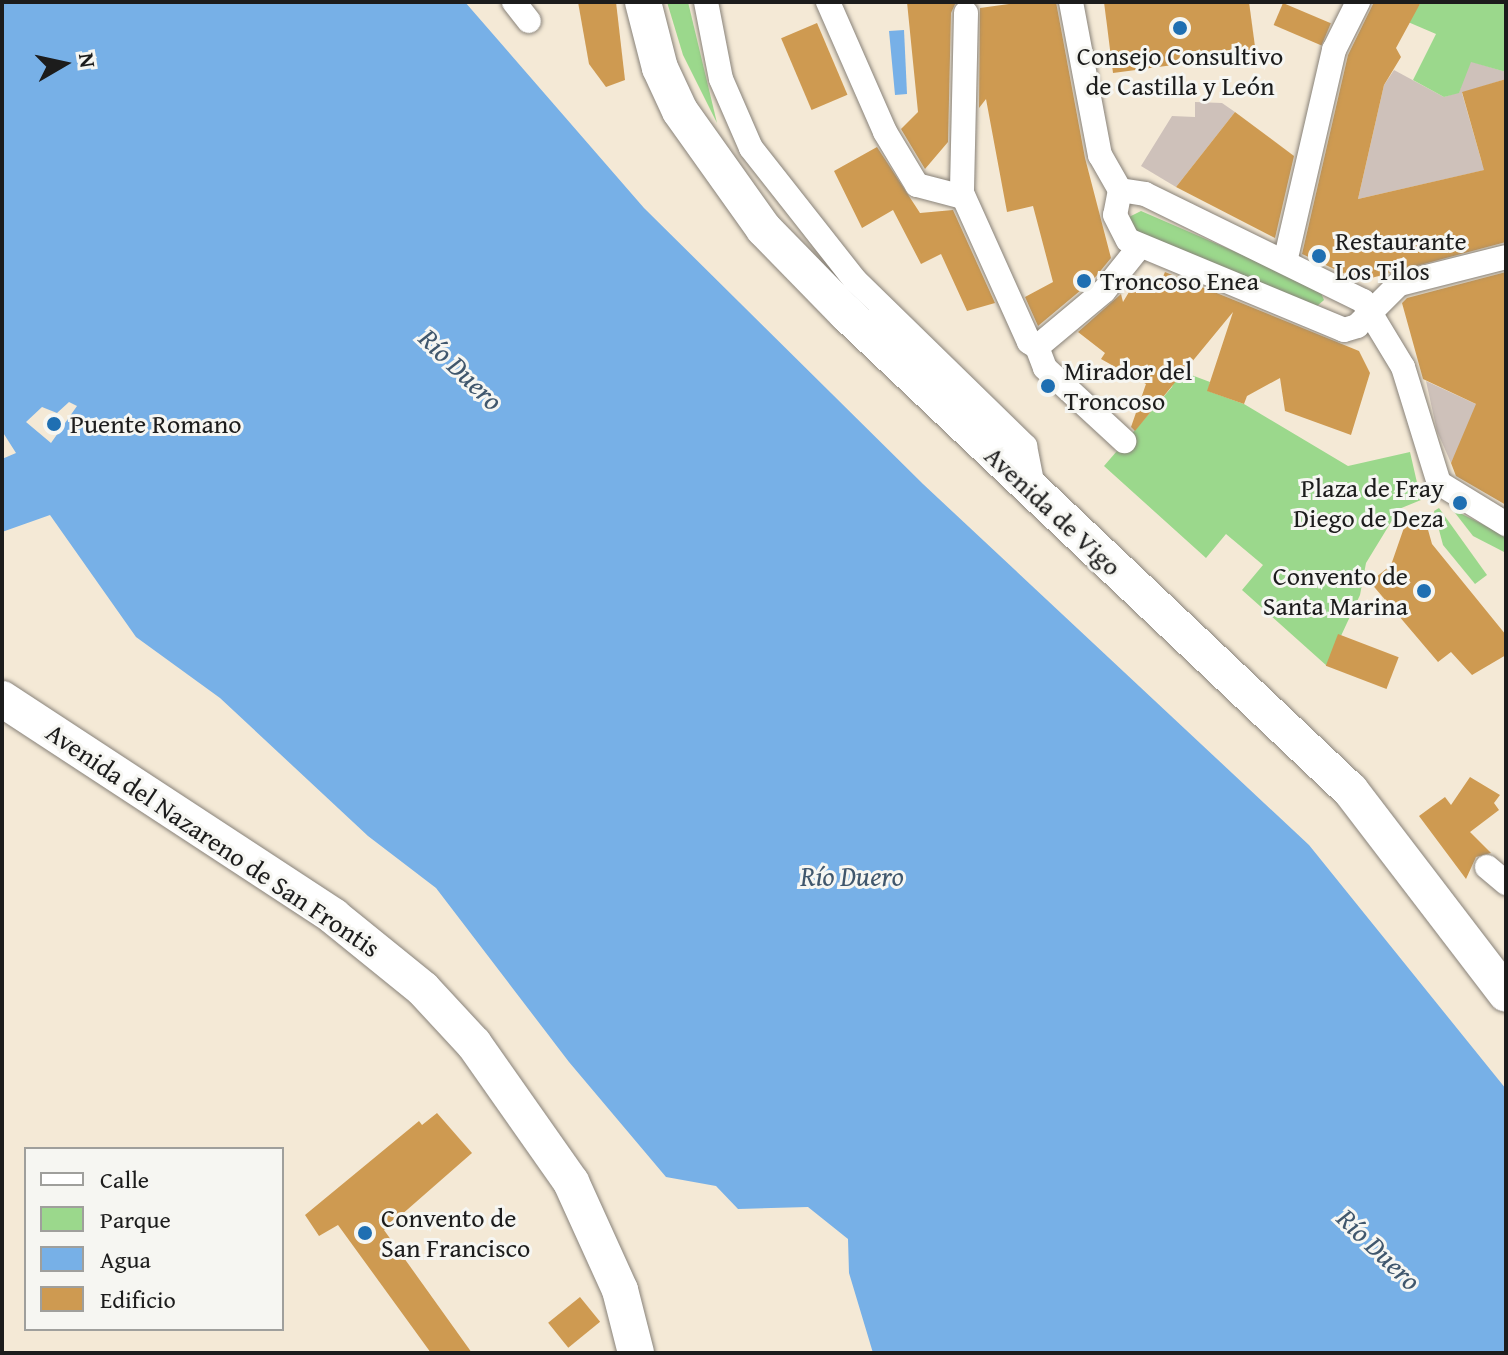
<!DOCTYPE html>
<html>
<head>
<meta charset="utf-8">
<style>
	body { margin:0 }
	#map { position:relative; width:1508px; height:1355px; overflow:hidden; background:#f4e9d6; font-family:"Gentium Book Plus",serif }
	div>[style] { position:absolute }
	.industrial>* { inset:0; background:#cec1ba }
	.green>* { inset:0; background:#9bd88c }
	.water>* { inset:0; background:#77b0e7 }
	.building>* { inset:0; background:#ce9a51; transform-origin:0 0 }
	.roads { filter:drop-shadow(0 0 2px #888279) drop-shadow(0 0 2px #888279) }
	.street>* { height:24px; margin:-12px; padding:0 12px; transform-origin:12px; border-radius:12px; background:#fff }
	.secondary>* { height:36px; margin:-18px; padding:0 18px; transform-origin:18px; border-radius:18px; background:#fff }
	.dots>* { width:22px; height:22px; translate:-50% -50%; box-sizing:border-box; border:4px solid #f6f6f2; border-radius:50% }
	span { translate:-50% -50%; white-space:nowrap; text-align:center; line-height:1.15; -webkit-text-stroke:6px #f6f6f2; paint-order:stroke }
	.poi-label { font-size:26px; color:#1c1c1c }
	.left { translate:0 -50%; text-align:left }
	.right { translate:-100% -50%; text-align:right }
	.street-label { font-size:26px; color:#1c1c1c }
	.water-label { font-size:28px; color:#40576d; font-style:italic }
	.frame { position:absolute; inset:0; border:4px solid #1c1c1c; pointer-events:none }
	.legend { position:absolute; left:24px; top:1147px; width:260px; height:184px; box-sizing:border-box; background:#f6f6f2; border:2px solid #9f9f9c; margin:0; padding:10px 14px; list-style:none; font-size:24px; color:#1c1c1c }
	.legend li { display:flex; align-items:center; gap:16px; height:40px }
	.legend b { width:40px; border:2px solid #9f9f9c }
	.north { position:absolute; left:24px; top:24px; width:80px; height:80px; -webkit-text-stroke:6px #f6f6f2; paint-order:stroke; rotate:81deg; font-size:22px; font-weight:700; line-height:32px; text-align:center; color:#1c1c1c }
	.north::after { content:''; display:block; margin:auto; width:28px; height:36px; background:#1c1c1c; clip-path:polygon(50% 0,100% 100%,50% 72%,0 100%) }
</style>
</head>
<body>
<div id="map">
	<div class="industrial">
		<i style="clip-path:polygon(1470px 61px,1506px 72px,1506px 79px,1462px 93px,1482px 163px,1498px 167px,1358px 199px,1384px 85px,1394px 70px,1444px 97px,1459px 92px)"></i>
		<i style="clip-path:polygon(1195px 102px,1222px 103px,1235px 112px,1176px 187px,1141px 166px,1172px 116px,1195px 117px)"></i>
		<i style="clip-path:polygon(1426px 381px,1480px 406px,1451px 463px,1437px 431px)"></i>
	</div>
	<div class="green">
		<i style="clip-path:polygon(667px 2px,688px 2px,717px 123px,683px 55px)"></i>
		<i style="clip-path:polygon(1421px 2px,1506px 2px,1506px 72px,1471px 62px,1459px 93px,1444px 97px,1413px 80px,1436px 34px,1408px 22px)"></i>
		<i style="clip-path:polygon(1141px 211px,1319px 288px,1324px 300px,1316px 307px,1133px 231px,1127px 218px)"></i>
		<i style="clip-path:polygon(1178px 370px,1210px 382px,1208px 391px,1244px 404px,1348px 466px,1410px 452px,1421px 500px,1399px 509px,1366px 563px,1360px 595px,1327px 666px,1242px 590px,1263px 565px,1226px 534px,1206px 558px,1104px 466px,1172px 387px)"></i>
		<i style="clip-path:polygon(1439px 508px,1487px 575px,1475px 584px,1443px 545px,1434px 511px)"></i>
		<i style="clip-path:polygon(1452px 509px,1506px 536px,1506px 553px,1473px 536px)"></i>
	</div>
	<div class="water">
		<i style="clip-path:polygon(evenodd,2px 2px,465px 2px,644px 208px,923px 484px,1309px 845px,1506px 1089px,1506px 1353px,873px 1353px,849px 1273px,848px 1239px,808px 1207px,738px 1209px,716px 1186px,666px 1177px,569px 1062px,436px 888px,368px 836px,220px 698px,136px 637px,50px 515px,2px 532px,2px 459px,16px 453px,2px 431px,2px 2px,69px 402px,77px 406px,51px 443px,26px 422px,42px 407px,57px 413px,69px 402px)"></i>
		<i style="clip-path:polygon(904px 30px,907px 94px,895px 95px,889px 31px)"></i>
	</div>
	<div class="building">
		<i style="clip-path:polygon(578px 2px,616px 2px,625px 80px,606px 87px,589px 64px)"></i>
		<i style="clip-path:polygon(907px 2px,956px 2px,951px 13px,948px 142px,925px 169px,901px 129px,918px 112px)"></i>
		<i style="clip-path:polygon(1023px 2px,1056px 2px,1085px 158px,1111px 258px,1093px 280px,1038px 326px,1025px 297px,1053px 282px,1033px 206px,1007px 212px,986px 99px,979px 108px,980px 8px)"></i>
		<i style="clip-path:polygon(1104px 2px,1249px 2px,1256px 54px,1113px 73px)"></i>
		<i style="clip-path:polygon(1374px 2px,1421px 2px,1396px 48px,1401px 57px,1384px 85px,1358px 199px,1484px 170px,1462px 92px,1506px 79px,1506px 242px,1360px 281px,1302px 254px,1348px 55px)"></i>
		<i style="left:1283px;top:3px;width:52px;height:24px;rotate:23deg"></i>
		<i style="left:817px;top:23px;width:78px;height:39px;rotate:67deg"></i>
		<i style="clip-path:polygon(1235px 112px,1294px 156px,1275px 238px,1176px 187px)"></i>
		<i style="clip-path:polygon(877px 147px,920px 213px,953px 210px,995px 303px,967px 311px,941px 254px,921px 264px,893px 210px,862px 228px,834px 171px)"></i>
		<i style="clip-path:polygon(1165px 272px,1359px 351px,1370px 373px,1351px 435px,1285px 411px,1280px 378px,1247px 396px,1244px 404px,1207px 391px,1233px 312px,1135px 431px,1131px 427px,1146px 384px,1101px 359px,1105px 353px,1078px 332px,1121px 294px,1123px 302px,1138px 277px,1158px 288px)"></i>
		<i style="clip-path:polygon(1506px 272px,1506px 505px,1456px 476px,1451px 463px,1476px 404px,1423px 379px,1402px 303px,1407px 298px)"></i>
		<i style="clip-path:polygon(1423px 512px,1432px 544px,1506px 635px,1506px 655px,1472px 675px,1451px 652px,1438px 662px,1370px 582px,1391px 565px,1407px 519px)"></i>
		<i style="left:1338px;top:634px;width:65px;height:34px;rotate:21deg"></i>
		<i style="clip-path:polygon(1470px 777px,1500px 795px,1494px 803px,1499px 810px,1470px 832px,1491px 853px,1476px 857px,1466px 879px,1419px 816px,1445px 797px,1451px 805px)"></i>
		<i style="clip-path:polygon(437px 1113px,472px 1153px,384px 1230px,472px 1353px,431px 1353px,338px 1225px,319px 1236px,305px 1215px,419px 1121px,422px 1125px)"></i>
		<i style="left:580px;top:1297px;width:32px;height:41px;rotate:51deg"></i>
	</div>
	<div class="roads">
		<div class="street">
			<i style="left:514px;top:2px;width:24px;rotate:52deg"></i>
			<i style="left:706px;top:2px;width:78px;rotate:79deg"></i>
			<i style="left:721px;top:79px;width:75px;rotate:66.5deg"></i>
			<i style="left:751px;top:148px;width:168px;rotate:51.8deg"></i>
			<i style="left:855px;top:280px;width:238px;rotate:44.3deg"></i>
			<i style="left:1025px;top:446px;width:47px;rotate:78.9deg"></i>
			<i style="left:828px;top:2px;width:142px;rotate:66.3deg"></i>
			<i style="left:885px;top:132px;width:62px;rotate:58.9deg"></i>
			<i style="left:917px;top:185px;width:48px;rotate:14.6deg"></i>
			<i style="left:1071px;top:2px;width:156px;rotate:79.3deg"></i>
			<i style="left:1100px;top:155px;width:40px;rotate:60.3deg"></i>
			<i style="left:966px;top:13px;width:180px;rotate:91.3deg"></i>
			<i style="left:962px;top:193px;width:163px;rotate:65.8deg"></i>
			<i style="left:1029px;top:342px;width:9px;rotate:32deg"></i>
			<i style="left:1120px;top:190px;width:25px;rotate:9deg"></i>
			<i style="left:1145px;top:194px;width:243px;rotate:26.1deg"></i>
			<i style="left:1363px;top:301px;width:77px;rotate:58.8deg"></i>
			<i style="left:1403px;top:367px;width:121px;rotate:72.8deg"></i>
			<i style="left:1439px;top:483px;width:79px;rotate:31.5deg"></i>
			<i style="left:1120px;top:190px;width:25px;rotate:101deg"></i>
			<i style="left:1115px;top:215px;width:28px;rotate:63deg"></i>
			<i style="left:1128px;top:240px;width:234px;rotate:22.6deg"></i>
			<i style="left:1344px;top:330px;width:14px;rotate:-17deg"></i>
			<i style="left:1357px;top:326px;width:59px;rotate:-45deg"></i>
			<i style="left:1399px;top:284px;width:110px;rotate:-14.2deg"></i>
			<i style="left:1285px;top:262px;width:218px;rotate:-77deg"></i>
			<i style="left:1334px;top:50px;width:54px;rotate:-63.4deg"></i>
			<i style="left:1037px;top:347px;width:87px;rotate:-39.9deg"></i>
			<i style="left:1104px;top:291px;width:58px;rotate:-51.3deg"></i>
			<i style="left:1037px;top:347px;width:22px;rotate:69deg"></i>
			<i style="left:1045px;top:368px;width:108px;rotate:42.7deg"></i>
			<i style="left:1487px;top:867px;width:25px;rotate:40deg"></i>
		</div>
		<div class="secondary">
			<i style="left:643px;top:2px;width:68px;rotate:75.6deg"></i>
			<i style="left:660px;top:68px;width:47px;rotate:65.1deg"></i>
			<i style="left:680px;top:111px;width:145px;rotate:54.6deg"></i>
			<i style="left:764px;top:229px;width:117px;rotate:45.7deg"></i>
			<i style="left:846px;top:313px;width:695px;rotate:43.43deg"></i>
			<i style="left:1351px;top:791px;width:255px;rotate:52.6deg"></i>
			<i style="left:2px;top:699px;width:396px;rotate:33.2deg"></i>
			<i style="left:333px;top:916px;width:116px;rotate:39deg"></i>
			<i style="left:423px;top:989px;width:75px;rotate:47.2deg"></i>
			<i style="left:474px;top:1044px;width:169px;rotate:54.9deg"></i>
			<i style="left:571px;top:1182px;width:119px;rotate:65.6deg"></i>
			<i style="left:620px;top:1290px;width:65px;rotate:75.7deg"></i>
		</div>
	</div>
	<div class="dots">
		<i style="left:1180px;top:28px;background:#1f6fb2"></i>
		<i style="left:1319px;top:256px;background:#1f6fb2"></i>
		<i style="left:1084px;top:281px;background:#1f6fb2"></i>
		<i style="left:1048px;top:386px;background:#1f6fb2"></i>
		<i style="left:54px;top:424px;background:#1f6fb2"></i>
		<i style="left:1460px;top:503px;background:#1f6fb2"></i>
		<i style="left:1424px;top:591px;background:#1f6fb2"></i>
		<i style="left:365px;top:1233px;background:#1f6fb2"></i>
	</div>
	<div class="poi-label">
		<span style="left:1180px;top:71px">Consejo Consultivo<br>de Castilla y León</span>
		<span class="left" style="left:1335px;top:256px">Restaurante<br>Los Tilos</span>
		<span class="left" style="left:1100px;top:281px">Troncoso Enea</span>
		<span class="left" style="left:1064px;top:386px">Mirador del<br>Troncoso</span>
		<span class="left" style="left:70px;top:424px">Puente Romano</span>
		<span class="right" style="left:1444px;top:503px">Plaza de Fray<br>Diego de Deza</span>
		<span class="right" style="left:1408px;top:591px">Convento de<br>Santa Marina</span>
		<span class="left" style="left:381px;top:1233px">Convento de<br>San Francisco</span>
	</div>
	<div class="street-label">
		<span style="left:1053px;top:511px;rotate:43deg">Avenida de Vigo</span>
		<span style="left:213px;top:840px;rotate:34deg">Avenida del Nazareno de San Frontis</span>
	</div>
	<div class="water-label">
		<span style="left:461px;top:369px;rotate:44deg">Río Duero</span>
		<span style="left:852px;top:876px">Río Duero</span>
		<span style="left:1379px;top:1249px;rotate:44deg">Río Duero</span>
	</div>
	<div class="frame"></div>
	<ul class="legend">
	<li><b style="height:10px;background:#fff"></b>Calle</li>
	<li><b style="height:22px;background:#9bd88c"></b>Parque</li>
	<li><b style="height:22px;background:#77b0e7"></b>Agua</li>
	<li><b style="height:22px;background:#ce9a51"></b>Edificio</li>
	</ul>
	<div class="north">N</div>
</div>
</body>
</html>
